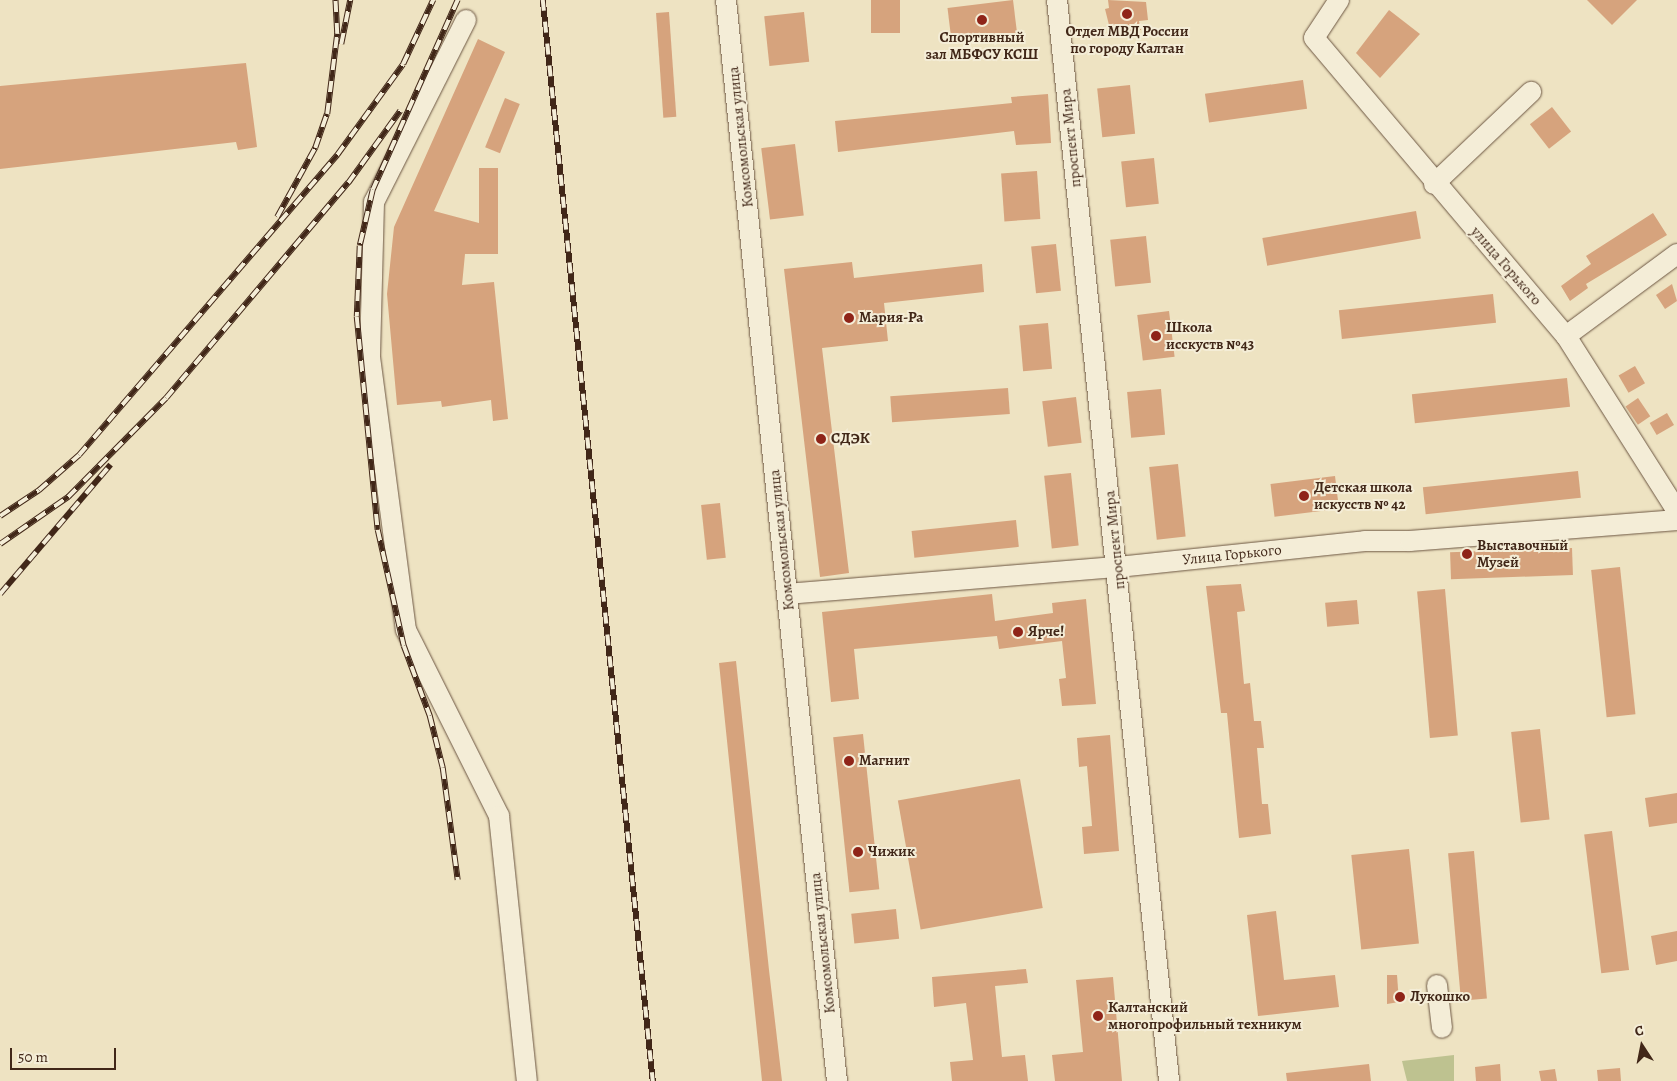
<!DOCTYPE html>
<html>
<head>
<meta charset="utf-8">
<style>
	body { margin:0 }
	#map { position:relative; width:1677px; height:1081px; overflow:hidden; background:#eee3c2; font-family:Alegreya,serif }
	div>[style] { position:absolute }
	.green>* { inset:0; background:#bec290 }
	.building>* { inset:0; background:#d6a37d; transform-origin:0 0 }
	.roads { filter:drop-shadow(0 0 1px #6c5642) drop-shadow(0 0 1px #6c5642) }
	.minor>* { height:20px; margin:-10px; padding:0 10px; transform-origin:10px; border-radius:10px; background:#f4edd7 }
	.rail>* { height:5.5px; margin-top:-2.75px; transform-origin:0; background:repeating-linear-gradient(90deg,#f4edd7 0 11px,#412718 0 22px); box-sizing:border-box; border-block:1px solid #412718 }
	.dots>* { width:14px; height:14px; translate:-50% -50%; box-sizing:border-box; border:2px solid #f4edd7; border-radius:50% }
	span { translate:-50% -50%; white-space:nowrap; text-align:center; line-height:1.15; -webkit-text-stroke:4px #f4edd7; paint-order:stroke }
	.poi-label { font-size:15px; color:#412718; font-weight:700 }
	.left { translate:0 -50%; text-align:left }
	.street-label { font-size:15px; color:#412718 }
	.north { position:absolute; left:1617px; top:1021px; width:50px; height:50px; -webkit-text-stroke:4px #f4edd7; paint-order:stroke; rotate:349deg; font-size:14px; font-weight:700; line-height:20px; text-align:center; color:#412718 }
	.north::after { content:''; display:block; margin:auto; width:18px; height:22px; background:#412718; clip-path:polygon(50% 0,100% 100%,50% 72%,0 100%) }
	.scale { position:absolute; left:10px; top:1048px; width:106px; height:22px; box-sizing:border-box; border:2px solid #412718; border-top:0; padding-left:6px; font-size:15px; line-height:18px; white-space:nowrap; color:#412718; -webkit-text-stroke:4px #f4edd7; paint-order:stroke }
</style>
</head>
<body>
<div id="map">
	<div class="green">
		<i style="clip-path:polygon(1454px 1055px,1454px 1081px,1407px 1081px,1402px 1061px)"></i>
	</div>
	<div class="building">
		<i style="left:871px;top:0;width:29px;height:33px"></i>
		<i style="left:1013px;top:0;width:33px;height:66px;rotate:83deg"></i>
		<i style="clip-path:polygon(1108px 0,1146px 2px,1148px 20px,1139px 21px,1141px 30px,1111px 33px,1105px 9px,1109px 8px)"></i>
		<i style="clip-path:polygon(1587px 0,1637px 0,1612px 25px)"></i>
		<i style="clip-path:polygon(1389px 10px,1420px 34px,1380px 78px,1356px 53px)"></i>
		<i style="left:669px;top:12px;width:105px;height:13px;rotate:86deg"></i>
		<i style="left:804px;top:12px;width:50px;height:40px;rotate:84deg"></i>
		<i style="clip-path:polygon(478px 39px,505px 52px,434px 211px,479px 223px,479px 168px,498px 168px,498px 254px,465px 254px,462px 285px,494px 282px,508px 419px,493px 421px,491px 400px,442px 407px,441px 401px,397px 405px,387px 294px,394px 227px)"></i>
		<i style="clip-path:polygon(246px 63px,257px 147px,238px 150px,236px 142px,0 169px,0 86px)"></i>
		<i style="left:1303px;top:80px;width:29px;height:99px;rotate:82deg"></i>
		<i style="left:1130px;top:85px;width:49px;height:33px;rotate:84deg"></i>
		<i style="clip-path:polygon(1048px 94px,1051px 143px,1016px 145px,1014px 131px,838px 152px,835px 121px,1012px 103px,1011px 97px)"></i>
		<i style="left:505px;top:98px;width:16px;height:53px;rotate:22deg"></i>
		<i style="left:1552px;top:107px;width:31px;height:28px;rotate:52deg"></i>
		<i style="left:795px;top:144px;width:72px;height:34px;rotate:83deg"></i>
		<i style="left:1154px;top:158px;width:46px;height:33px;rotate:84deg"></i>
		<i style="left:1037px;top:171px;width:48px;height:36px;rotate:86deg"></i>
		<i style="left:1416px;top:211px;width:28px;height:156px;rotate:80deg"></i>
		<i style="clip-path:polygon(1653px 213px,1667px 235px,1586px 284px,1588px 288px,1570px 301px,1561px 286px,1591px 264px,1586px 256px)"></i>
		<i style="left:1146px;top:236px;width:47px;height:36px;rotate:84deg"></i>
		<i style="left:1056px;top:244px;width:47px;height:25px;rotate:84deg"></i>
		<i style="clip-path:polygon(852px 262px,854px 278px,982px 264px,984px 292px,884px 303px,888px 341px,822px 348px,849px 573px,820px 577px,784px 269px)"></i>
		<i style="clip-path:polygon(1672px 284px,1677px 301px,1665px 309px,1656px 295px)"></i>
		<i style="left:1493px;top:294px;width:29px;height:155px;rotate:84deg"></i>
		<i style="left:1169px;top:311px;width:46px;height:32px;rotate:83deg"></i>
		<i style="left:1048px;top:323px;width:46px;height:29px;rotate:85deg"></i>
		<i style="left:1635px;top:366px;width:20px;height:19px;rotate:60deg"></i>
		<i style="left:1567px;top:378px;width:29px;height:156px;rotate:84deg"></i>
		<i style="left:1008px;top:388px;width:26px;height:118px;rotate:86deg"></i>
		<i style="left:1161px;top:389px;width:46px;height:34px;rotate:85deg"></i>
		<i style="left:1076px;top:397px;width:46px;height:34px;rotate:83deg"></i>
		<i style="left:1638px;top:398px;width:22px;height:15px;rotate:56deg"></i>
		<i style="left:1667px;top:413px;width:14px;height:20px;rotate:60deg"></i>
		<i style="left:1178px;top:464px;width:73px;height:29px;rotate:84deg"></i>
		<i style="left:1578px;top:471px;width:27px;height:156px;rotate:84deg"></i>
		<i style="left:1071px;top:473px;width:73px;height:27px;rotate:84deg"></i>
		<i style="left:1335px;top:476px;width:33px;height:65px;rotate:83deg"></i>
		<i style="left:720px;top:503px;width:55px;height:19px;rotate:84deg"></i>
		<i style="left:1016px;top:520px;width:27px;height:105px;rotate:84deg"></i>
		<i style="left:1572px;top:548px;width:27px;height:122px;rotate:88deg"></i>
		<i style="left:1620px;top:567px;width:148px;height:29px;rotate:84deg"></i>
		<i style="clip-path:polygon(1241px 584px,1245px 611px,1237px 612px,1244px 684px,1250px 683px,1254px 721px,1261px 721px,1264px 748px,1257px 748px,1262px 804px,1268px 804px,1271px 834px,1239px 838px,1227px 713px,1221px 713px,1206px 586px)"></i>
		<i style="left:1445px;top:589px;width:147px;height:28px;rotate:85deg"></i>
		<i style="clip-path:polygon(992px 594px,995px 621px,1053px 613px,1052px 603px,1086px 599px,1096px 704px,1062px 706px,1059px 679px,1066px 678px,1062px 641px,999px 649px,997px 636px,854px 649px,859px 699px,831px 702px,822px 612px)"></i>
		<i style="left:1357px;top:600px;width:24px;height:32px;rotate:85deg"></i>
		<i style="clip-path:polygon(736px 661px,769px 970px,782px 1081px,762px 1081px,719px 663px)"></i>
		<i style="left:1540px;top:729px;width:91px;height:29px;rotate:84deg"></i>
		<i style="left:863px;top:734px;width:156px;height:30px;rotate:84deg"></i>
		<i style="clip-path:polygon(1110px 735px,1119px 851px,1084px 854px,1082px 827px,1092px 826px,1087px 766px,1079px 767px,1077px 738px)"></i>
		<i style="left:1020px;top:779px;width:131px;height:124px;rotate:80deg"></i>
		<i style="clip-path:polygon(1677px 793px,1677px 823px,1649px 827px,1645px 798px)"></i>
		<i style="left:1612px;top:831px;width:140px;height:28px;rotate:83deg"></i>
		<i style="left:1409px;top:849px;width:95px;height:58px;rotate:84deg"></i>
		<i style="left:1474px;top:851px;width:148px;height:26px;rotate:85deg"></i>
		<i style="left:896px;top:909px;width:30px;height:45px;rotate:84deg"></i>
		<i style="clip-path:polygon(1276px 911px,1284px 980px,1335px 975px,1339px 1007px,1258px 1016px,1247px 915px)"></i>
		<i style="clip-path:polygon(1677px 931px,1677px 961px,1656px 965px,1651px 936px)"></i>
		<i style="clip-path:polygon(1026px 969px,1028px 983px,995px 986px,1002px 1057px,1025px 1055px,1028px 1081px,952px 1081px,950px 1062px,973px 1060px,966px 1003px,934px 1007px,932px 977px)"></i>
		<i style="clip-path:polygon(1387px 975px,1397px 975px,1399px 1002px,1387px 1004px)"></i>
		<i style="clip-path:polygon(1113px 977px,1122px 1081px,1055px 1081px,1052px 1055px,1083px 1052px,1076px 980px)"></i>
		<i style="clip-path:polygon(1369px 1064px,1371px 1081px,1287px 1081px,1286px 1073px)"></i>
		<i style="clip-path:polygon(1500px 1064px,1501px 1081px,1476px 1081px,1475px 1067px)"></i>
		<i style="clip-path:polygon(1620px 1068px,1621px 1081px,1598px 1081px,1597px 1070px)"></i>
		<i style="clip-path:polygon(1555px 1069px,1557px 1081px,1541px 1081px,1539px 1071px)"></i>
	</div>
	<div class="roads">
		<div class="minor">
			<i style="left:726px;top:0;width:1087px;rotate:84.14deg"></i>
			<i style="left:1057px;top:0;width:1087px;rotate:84.08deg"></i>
			<i style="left:1339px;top:0;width:45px;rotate:123.3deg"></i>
			<i style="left:1314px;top:38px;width:390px;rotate:49.8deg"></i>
			<i style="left:1566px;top:336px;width:207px;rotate:57.6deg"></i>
			<i style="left:466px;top:20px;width:204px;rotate:116.8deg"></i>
			<i style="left:374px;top:202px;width:155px;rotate:91.5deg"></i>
			<i style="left:370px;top:357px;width:275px;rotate:82.5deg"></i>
			<i style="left:406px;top:630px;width:208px;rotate:63.4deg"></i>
			<i style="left:499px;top:816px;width:266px;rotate:84deg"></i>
			<i style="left:1434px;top:184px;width:134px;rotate:-43.5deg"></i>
			<i style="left:1566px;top:336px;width:138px;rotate:-36.5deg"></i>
			<i style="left:787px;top:594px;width:332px;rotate:-4.7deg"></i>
			<i style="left:1118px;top:567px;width:248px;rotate:-6deg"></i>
			<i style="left:1365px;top:541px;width:45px"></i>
			<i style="left:1410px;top:541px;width:268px;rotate:-4.5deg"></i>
			<i style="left:1437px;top:985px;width:43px;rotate:83.4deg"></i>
		</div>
	</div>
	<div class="rail">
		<i style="left:458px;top:0;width:208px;rotate:114.1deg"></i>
		<i style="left:373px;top:190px;width:57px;rotate:103.1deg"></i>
		<i style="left:360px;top:246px;width:71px;rotate:92.4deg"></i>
		<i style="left:357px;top:317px;width:214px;rotate:84.4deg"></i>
		<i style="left:378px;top:530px;width:119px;rotate:77.4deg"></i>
		<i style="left:404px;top:646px;width:75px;rotate:69.6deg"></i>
		<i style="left:430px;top:716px;width:54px;rotate:76deg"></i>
		<i style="left:443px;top:768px;width:113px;rotate:82.4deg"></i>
		<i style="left:543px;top:0;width:1087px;rotate:84.19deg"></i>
		<i style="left:341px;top:44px;width:45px;rotate:-78.4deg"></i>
		<i style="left:277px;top:217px;width:79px;rotate:-61.2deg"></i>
		<i style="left:315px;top:148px;width:36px;rotate:-71deg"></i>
		<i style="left:327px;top:114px;width:81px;rotate:-82.9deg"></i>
		<i style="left:337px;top:34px;width:34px;rotate:-93deg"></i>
		<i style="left:0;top:516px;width:47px;rotate:-33.7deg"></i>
		<i style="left:39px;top:490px;width:53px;rotate:-41.2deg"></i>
		<i style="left:79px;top:455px;width:396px;rotate:-49.3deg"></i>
		<i style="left:337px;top:155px;width:112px;rotate:-54deg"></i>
		<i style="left:403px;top:64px;width:71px;rotate:-64.9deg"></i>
		<i style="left:0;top:544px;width:83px;rotate:-34.7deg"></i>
		<i style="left:68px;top:497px;width:139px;rotate:-45.3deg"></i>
		<i style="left:166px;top:398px;width:282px;rotate:-49.8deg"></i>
		<i style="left:348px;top:183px;width:89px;rotate:-54.2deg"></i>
		<i style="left:0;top:594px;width:170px;rotate:-49.5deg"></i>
	</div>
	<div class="dots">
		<i style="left:1127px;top:14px;background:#8f2418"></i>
		<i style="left:982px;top:20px;background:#8f2418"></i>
		<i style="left:849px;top:318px;background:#8f2418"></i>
		<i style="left:1156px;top:336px;background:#8f2418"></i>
		<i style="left:821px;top:439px;background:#8f2418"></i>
		<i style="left:1304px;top:496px;background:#8f2418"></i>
		<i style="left:1467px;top:554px;background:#8f2418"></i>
		<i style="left:1018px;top:632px;background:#8f2418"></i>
		<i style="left:849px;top:761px;background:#8f2418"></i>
		<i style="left:858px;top:852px;background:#8f2418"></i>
		<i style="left:1400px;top:997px;background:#8f2418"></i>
		<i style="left:1098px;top:1016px;background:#8f2418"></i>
	</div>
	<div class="poi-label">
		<span style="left:1127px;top:40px">Отдел МВД России<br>по городу Калтан</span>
		<span style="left:982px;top:46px">Спортивный<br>зал МБФСУ КСШ</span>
		<span class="left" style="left:859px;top:318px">Мария-Ра</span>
		<span class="left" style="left:1166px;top:336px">Школа<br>исскуств №43</span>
		<span class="left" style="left:831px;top:439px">СДЭК</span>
		<span class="left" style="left:1314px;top:496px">Детская школа<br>искусств № 42</span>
		<span class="left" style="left:1477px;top:554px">Выставочный<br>Музей</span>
		<span class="left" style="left:1028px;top:632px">Ярче!</span>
		<span class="left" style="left:859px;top:761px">Магнит</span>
		<span class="left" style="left:868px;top:852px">Чижик</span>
		<span class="left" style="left:1410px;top:997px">Лукошко</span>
		<span class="left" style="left:1108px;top:1016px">Калтанский<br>многопрофильный техникум</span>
	</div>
	<div class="street-label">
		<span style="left:741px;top:137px;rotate:-96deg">Комсомольская улица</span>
		<span style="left:1071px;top:138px;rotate:-96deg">проспект Мира</span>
		<span style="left:1506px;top:266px;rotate:49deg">улица Горького</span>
		<span style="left:782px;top:540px;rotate:-96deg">Комсомольская улица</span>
		<span style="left:1115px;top:540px;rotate:-96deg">проспект Мира</span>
		<span style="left:1232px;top:555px;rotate:-6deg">Улица Горького</span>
		<span style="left:823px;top:943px;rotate:-96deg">Комсомольская улица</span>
	</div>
	<div class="north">С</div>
	<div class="scale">50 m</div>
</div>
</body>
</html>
